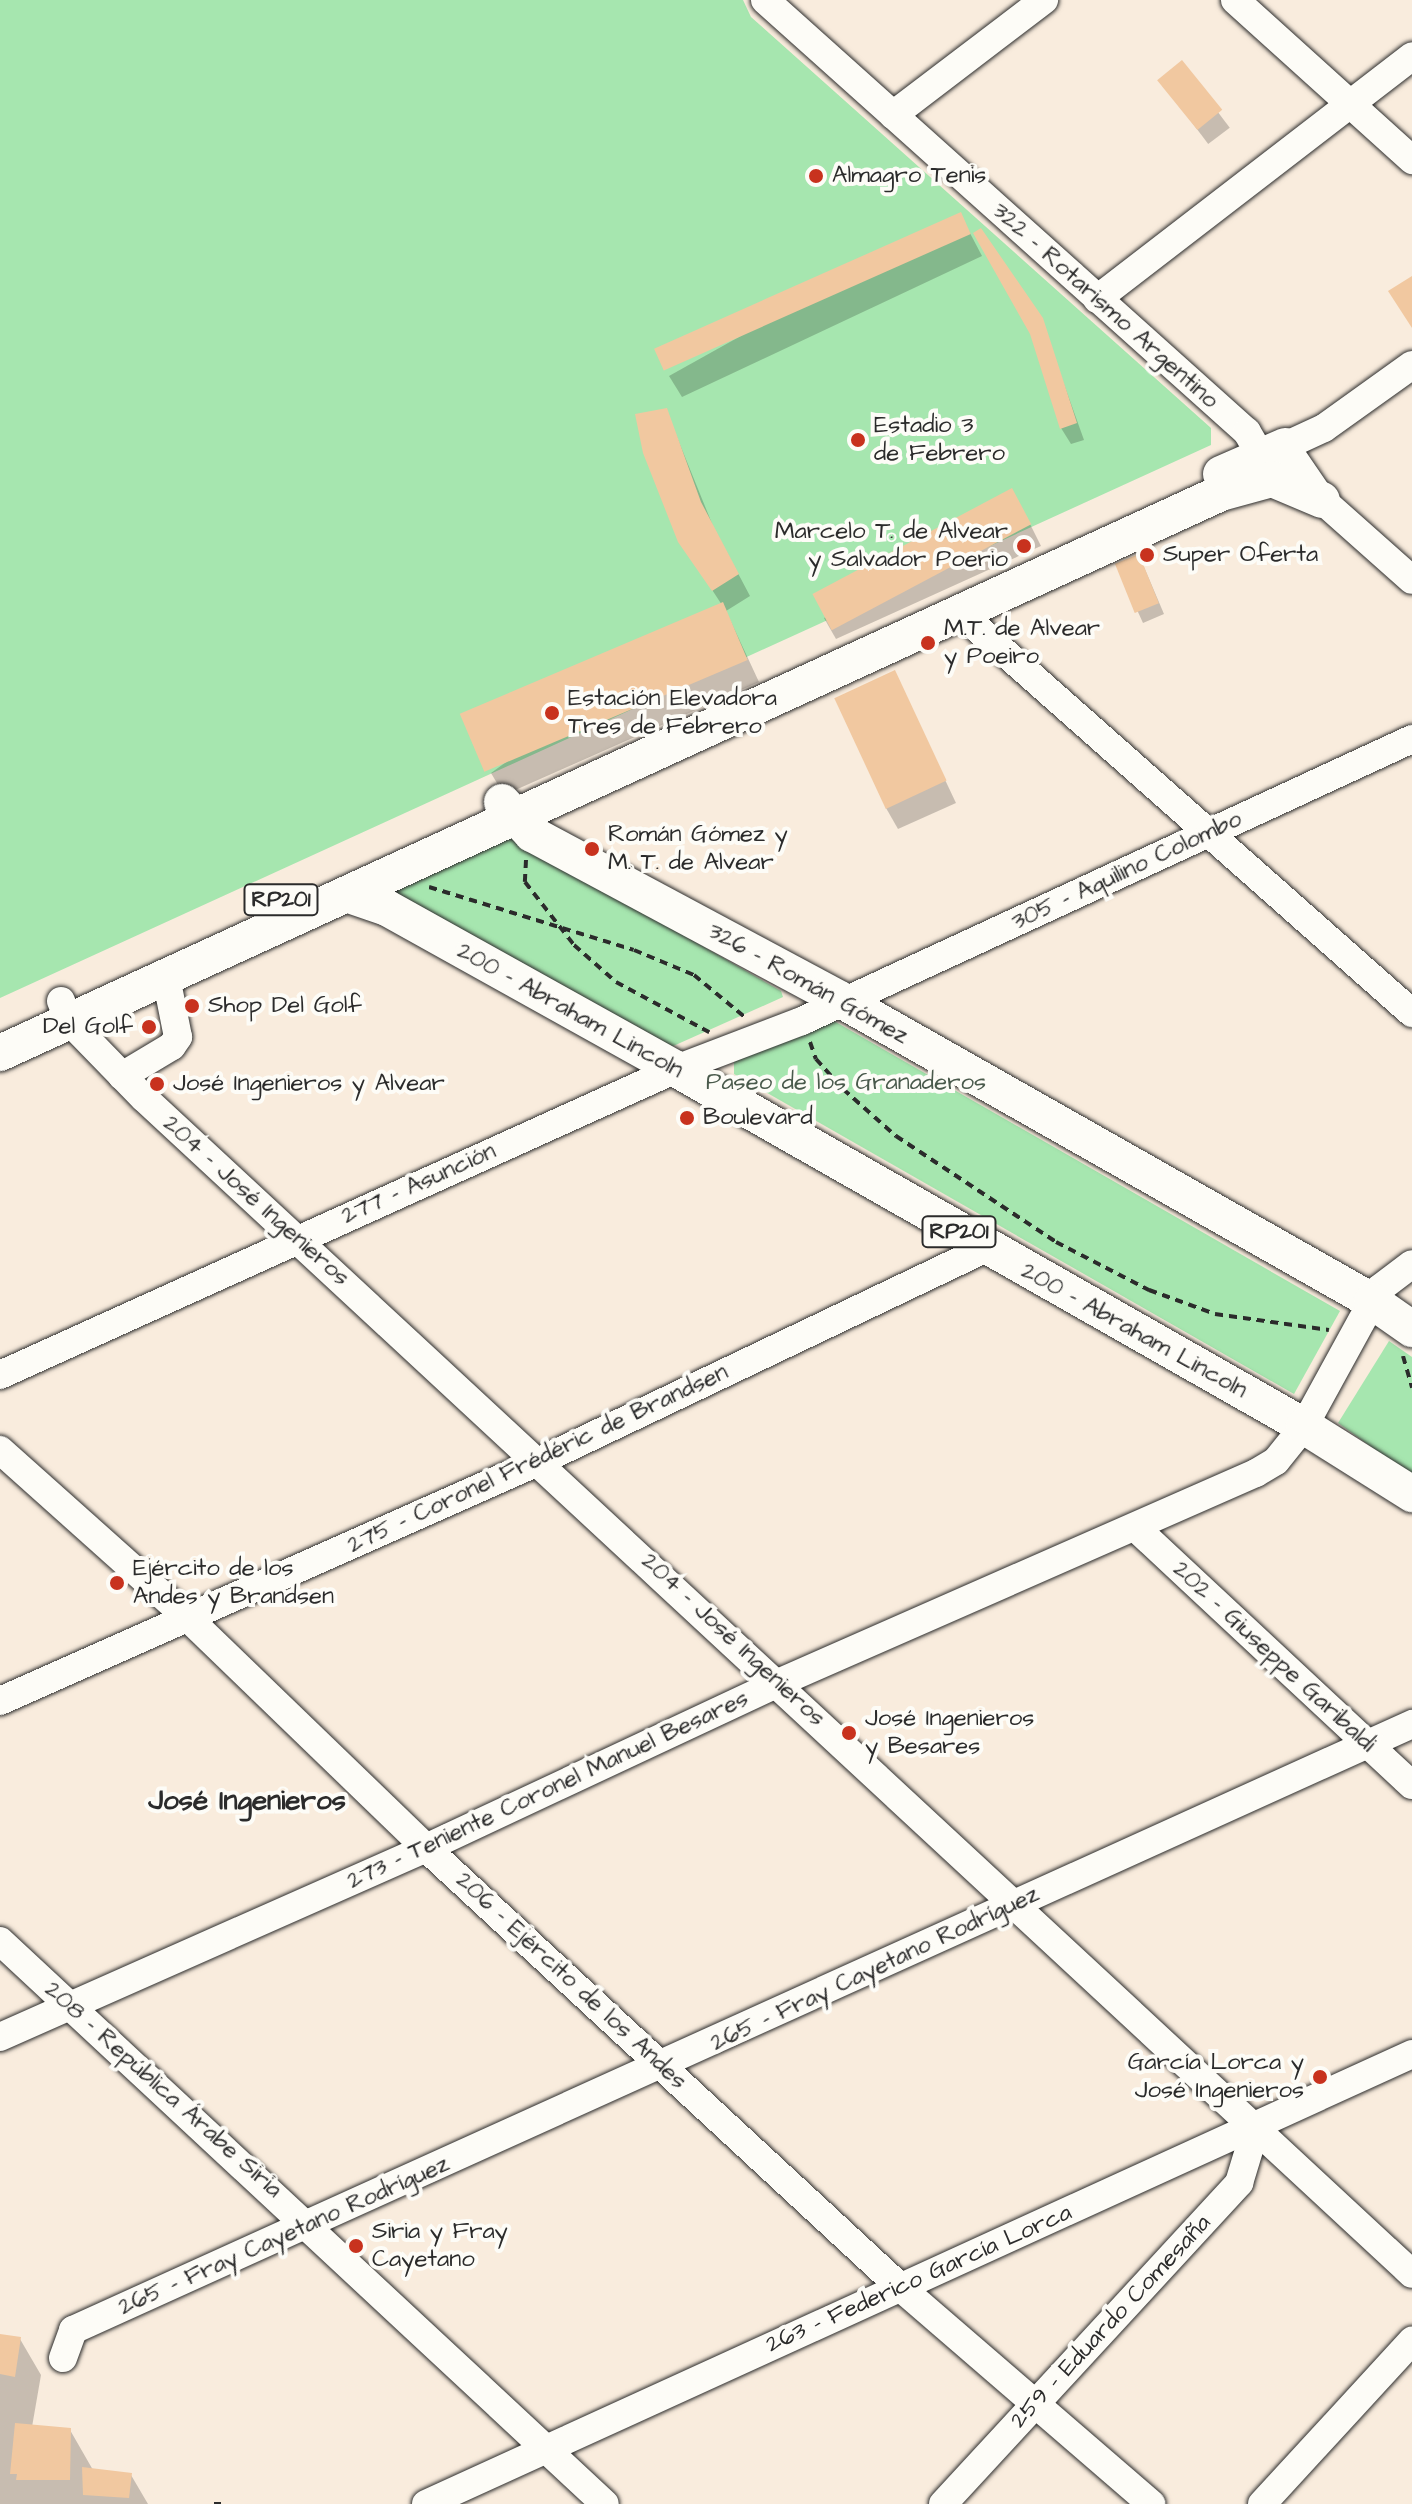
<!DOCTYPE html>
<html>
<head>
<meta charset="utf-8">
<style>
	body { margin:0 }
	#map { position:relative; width:1412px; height:2504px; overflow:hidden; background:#f9ecdd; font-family:"Architects Daughter",sans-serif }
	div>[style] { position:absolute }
	.green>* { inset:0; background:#a6e6af }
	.shadow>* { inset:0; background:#0003; transform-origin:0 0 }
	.building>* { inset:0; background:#f1c8a0; transform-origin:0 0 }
	.path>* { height:4px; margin-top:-2px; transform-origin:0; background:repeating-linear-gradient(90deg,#2b2b2b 0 8px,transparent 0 14px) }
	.roads { filter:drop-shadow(0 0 2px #2b2b2b) drop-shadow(0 0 2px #2b2b2b) }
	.minor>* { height:28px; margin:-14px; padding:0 14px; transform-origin:14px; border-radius:14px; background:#fdfcf7 }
	.major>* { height:36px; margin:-18px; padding:0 18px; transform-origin:18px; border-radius:18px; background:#fdfcf7 }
	.dots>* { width:22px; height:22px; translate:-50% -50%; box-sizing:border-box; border:4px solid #fdfcf7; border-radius:50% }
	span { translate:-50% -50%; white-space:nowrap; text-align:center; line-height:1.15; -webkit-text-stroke:8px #fdfcf7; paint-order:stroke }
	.shield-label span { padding:2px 6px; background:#fdfcf7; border:2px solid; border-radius:6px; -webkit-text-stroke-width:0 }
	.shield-label { font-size:22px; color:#2b2b2b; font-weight:700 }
	.poi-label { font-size:24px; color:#2b2b2b }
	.left { translate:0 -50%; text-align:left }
	.right { translate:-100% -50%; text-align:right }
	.street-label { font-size:24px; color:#2b2b2b }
	.park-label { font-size:24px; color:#4a5a4c }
	.quarter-label { font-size:28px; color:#2b2b2b; font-weight:700 }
</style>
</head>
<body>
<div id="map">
	<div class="green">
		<i style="clip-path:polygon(0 0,743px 0,751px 17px,1211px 428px,1211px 445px,0 998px)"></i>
		<i style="clip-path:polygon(510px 836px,781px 991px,783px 997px,671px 1047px,394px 892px)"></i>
		<i style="clip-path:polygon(834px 1021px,1340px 1311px,1294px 1394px,734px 1074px,734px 1059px)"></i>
		<i style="clip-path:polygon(1389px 1341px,1412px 1357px,1412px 1476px,1338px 1423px)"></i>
	</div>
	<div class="shadow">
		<i style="left:1181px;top:63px;width:81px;height:27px;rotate:53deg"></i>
		<i style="clip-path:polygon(960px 214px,982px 256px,682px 397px,669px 376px)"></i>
		<i style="clip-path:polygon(1041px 320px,1084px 440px,1071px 444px,1061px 428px)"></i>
		<i style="clip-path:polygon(666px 410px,713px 526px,750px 596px,726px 611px,759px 682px,504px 795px,491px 773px,722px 605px,680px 541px)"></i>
		<i style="clip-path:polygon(1024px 512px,1041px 546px,836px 639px,824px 618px)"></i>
		<i style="clip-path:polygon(1117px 566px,1144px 567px,1164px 614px,1143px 623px)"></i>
		<i style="clip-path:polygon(894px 672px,956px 803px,898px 829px,886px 808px)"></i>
		<i style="clip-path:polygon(0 2336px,20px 2339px,41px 2375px,32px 2427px,70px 2430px,93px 2470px,131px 2475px,148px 2504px,0 2504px)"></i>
	</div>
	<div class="building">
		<i style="left:1182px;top:60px;width:64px;height:32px;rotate:51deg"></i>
		<i style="left:961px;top:212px;width:24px;height:336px;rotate:66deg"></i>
		<i style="clip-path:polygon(981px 228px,1043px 318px,1077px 423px,1060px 429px,1030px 334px,973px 233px)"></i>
		<i style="clip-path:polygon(1412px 276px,1412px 328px,1388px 291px)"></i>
		<i style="clip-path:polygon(667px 408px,701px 502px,739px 574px,712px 591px,678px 542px,643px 453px,635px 414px)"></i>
		<i style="left:1012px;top:488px;width:41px;height:226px;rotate:62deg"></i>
		<i style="left:1139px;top:554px;width:53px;height:26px;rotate:68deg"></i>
		<i style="left:723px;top:602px;width:63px;height:286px;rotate:67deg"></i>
		<i style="left:895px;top:670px;width:122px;height:67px;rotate:65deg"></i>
		<i style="clip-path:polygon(0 2334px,21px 2337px,15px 2377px,0 2374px)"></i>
		<i style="clip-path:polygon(15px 2423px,71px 2428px,70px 2480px,16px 2480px,17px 2474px,10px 2474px)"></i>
		<i style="clip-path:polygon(82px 2467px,132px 2473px,129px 2498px,83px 2495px)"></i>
	</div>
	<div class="path">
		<i style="left:526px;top:860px;width:22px;rotate:93deg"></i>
		<i style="left:525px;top:882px;width:80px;rotate:52.1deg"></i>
		<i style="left:574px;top:945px;width:56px;rotate:41.4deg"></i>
		<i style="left:616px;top:982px;width:106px;rotate:28.3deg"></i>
		<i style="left:429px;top:887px;width:214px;rotate:17.1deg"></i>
		<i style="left:634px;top:950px;width:65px;rotate:22.6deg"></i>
		<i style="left:694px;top:975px;width:67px;rotate:39.6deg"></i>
		<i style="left:810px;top:1042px;width:18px;rotate:71deg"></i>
		<i style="left:816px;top:1059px;width:40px;rotate:48deg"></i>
		<i style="left:843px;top:1089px;width:71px;rotate:41.6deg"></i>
		<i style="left:896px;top:1136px;width:192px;rotate:33.5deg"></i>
		<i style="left:1056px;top:1242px;width:105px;rotate:27.3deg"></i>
		<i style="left:1149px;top:1290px;width:70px;rotate:20deg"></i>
		<i style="left:1215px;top:1314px;width:115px;rotate:8deg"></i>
		<i style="left:1403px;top:1356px;width:33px;rotate:74deg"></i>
		<i style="left:214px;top:2504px;width:7px"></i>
	</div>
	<div class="roads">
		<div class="minor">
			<i style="left:765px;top:0;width:647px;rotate:41.87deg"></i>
			<i style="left:1247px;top:432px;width:28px;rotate:60deg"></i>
			<i style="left:1235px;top:0;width:239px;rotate:42.1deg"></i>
			<i style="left:893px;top:115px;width:190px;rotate:-37.3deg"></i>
			<i style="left:1097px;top:299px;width:398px;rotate:-37.6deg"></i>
			<i style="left:1412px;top:365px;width:108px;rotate:144.4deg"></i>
			<i style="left:1324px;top:428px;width:43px;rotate:155.2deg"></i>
			<i style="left:1285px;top:446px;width:65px;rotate:55.6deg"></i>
			<i style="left:1322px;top:500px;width:120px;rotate:41.6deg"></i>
			<i style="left:959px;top:612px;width:605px;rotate:41.52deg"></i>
			<i style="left:61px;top:1001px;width:22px;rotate:68deg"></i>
			<i style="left:69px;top:1021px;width:107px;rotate:45.8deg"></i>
			<i style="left:144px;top:1098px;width:1729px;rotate:42.84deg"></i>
			<i style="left:122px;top:1076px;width:58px;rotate:-31deg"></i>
			<i style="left:172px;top:1046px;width:11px;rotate:-56deg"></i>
			<i style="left:178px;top:1037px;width:61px;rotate:-101.3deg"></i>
			<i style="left:0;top:1375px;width:742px;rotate:-24.35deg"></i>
			<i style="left:676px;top:1069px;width:135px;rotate:-20.9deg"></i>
			<i style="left:802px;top:1021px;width:672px;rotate:-24.81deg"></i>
			<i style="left:0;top:1450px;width:252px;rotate:41.8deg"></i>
			<i style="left:188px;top:1618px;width:331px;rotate:44deg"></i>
			<i style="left:426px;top:1848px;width:646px;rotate:42.8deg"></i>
			<i style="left:900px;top:2287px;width:332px;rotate:40.8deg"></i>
			<i style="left:1136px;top:1528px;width:377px;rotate:43deg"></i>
			<i style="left:0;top:1701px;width:591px;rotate:-23.96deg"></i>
			<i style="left:540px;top:1461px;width:494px;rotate:-25.5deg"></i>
			<i style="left:0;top:1941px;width:826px;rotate:42.94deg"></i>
			<i style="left:0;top:2037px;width:466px;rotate:-23.9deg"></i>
			<i style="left:426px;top:1848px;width:389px;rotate:-25.1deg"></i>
			<i style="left:778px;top:1683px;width:522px;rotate:-23.72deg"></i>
			<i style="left:1256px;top:1473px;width:23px;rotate:-31deg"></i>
			<i style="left:1276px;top:1461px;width:45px;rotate:-51.3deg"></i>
			<i style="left:1304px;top:1426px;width:156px;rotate:-61.3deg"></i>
			<i style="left:1379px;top:1289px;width:41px;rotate:-37.1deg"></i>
			<i style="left:63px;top:2358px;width:30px;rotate:-70deg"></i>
			<i style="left:73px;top:2330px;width:1470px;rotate:-24.35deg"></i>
			<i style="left:426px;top:2504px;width:1084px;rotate:-24.53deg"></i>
			<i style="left:943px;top:2504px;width:437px;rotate:-47.3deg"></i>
			<i style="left:1239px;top:2183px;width:59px;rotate:-73.1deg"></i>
			<i style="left:1262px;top:2504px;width:222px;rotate:-47.4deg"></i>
		</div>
		<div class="major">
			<i style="left:1221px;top:474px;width:70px;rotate:-23.6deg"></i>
			<i style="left:502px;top:802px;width:44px;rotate:46.8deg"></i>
			<i style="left:532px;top:834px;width:351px;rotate:28.2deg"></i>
			<i style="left:841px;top:1000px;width:610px;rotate:29.55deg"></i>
			<i style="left:1372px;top:1301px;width:49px;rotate:35deg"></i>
			<i style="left:349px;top:895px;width:40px;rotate:18.9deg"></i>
			<i style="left:387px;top:908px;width:331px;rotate:29.1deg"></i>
			<i style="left:676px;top:1069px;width:722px;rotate:29.62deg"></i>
			<i style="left:1304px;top:1426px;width:128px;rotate:32.2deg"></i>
			<i style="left:0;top:1053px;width:1343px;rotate:-24.64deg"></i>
			<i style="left:1221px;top:493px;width:53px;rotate:-15.4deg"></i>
			<i style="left:1272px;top:479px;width:54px;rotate:22.8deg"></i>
		</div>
	</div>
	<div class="dots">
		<i style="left:816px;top:176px;background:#c8321e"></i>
		<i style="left:858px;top:440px;background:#c8321e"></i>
		<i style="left:1024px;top:546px;background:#c8321e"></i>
		<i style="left:1147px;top:555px;background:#c8321e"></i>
		<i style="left:928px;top:643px;background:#c8321e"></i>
		<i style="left:552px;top:713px;background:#c8321e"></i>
		<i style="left:592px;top:849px;background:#c8321e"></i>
		<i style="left:192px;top:1006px;background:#c8321e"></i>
		<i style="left:149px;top:1027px;background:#c8321e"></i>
		<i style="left:157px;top:1084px;background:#c8321e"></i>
		<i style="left:687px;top:1118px;background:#c8321e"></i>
		<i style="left:117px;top:1583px;background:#c8321e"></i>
		<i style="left:849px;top:1733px;background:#c8321e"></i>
		<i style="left:1320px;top:2077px;background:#c8321e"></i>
		<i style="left:356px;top:2246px;background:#c8321e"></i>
	</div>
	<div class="shield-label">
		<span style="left:281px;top:900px">RP201</span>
		<span style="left:959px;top:1232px">RP201</span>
	</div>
	<div class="poi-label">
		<span class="left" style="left:832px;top:176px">Almagro Tenis</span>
		<span class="left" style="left:874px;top:440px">Estadio 3<br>de Febrero</span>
		<span class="right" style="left:1008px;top:546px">Marcelo T. de Alvear<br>y Salvador Poerio</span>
		<span class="left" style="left:1163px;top:555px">Super Oferta</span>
		<span class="left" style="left:944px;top:643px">M.T. de Alvear<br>y Poeiro</span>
		<span class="left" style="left:568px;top:713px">Estación Elevadora<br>Tres de Febrero</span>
		<span class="left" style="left:608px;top:849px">Román Gómez y<br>M. T. de Alvear</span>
		<span class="left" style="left:208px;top:1006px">Shop Del Golf</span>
		<span class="right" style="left:133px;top:1027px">Del Golf</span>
		<span class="left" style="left:173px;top:1084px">José Ingenieros y Alvear</span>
		<span class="left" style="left:703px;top:1118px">Boulevard</span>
		<span class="left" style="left:133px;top:1583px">Ejército de los<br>Andes y Brandsen</span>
		<span class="left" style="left:865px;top:1733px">José Ingenieros<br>y Besares</span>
		<span class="right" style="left:1304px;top:2077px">García Lorca y<br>José Ingenieros</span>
		<span class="left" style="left:372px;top:2246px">Siria y Fray<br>Cayetano</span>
	</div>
	<div class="street-label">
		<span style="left:1105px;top:306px;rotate:42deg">322 - Rotarismo Argentino</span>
		<span style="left:1127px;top:871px;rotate:-25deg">305 - Aquilino Colombo</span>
		<span style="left:808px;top:984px;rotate:29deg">326 - Román Gómez</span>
		<span style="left:570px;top:1011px;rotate:29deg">200 - Abraham Lincoln</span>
		<span style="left:419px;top:1184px;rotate:-24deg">277 - Asunción</span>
		<span style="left:256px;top:1201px;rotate:42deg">204 - José Ingenieros</span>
		<span style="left:1134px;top:1331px;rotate:29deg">200 - Abraham Lincoln</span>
		<span style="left:538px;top:1459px;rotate:-25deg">275 - Coronel Frédéric de Brandsen</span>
		<span style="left:733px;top:1640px;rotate:43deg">204 - José Ingenieros</span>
		<span style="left:1274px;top:1657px;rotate:43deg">202 - Giuseppe Garibaldi</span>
		<span style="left:548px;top:1790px;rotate:-25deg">273 - Teniente Coronel Manuel Besares</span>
		<span style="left:875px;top:1969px;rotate:-25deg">265 - Fray Cayetano Rodríguez</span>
		<span style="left:571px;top:1981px;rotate:43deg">206 - Ejército de los Andes</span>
		<span style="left:163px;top:2090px;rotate:42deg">208 - República Árabe Siria</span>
		<span style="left:284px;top:2236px;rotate:-24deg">265 - Fray Cayetano Rodríguez</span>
		<span style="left:919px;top:2279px;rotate:-24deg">263 - Federico García Lorca</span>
		<span style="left:1111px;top:2322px;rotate:-47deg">259 - Eduardo Comesaña</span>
	</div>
	<div class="park-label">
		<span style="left:846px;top:1083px">Paseo de los Granaderos</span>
	</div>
	<div class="quarter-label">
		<span style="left:247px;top:1801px">José Ingenieros</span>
	</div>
</div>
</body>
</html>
